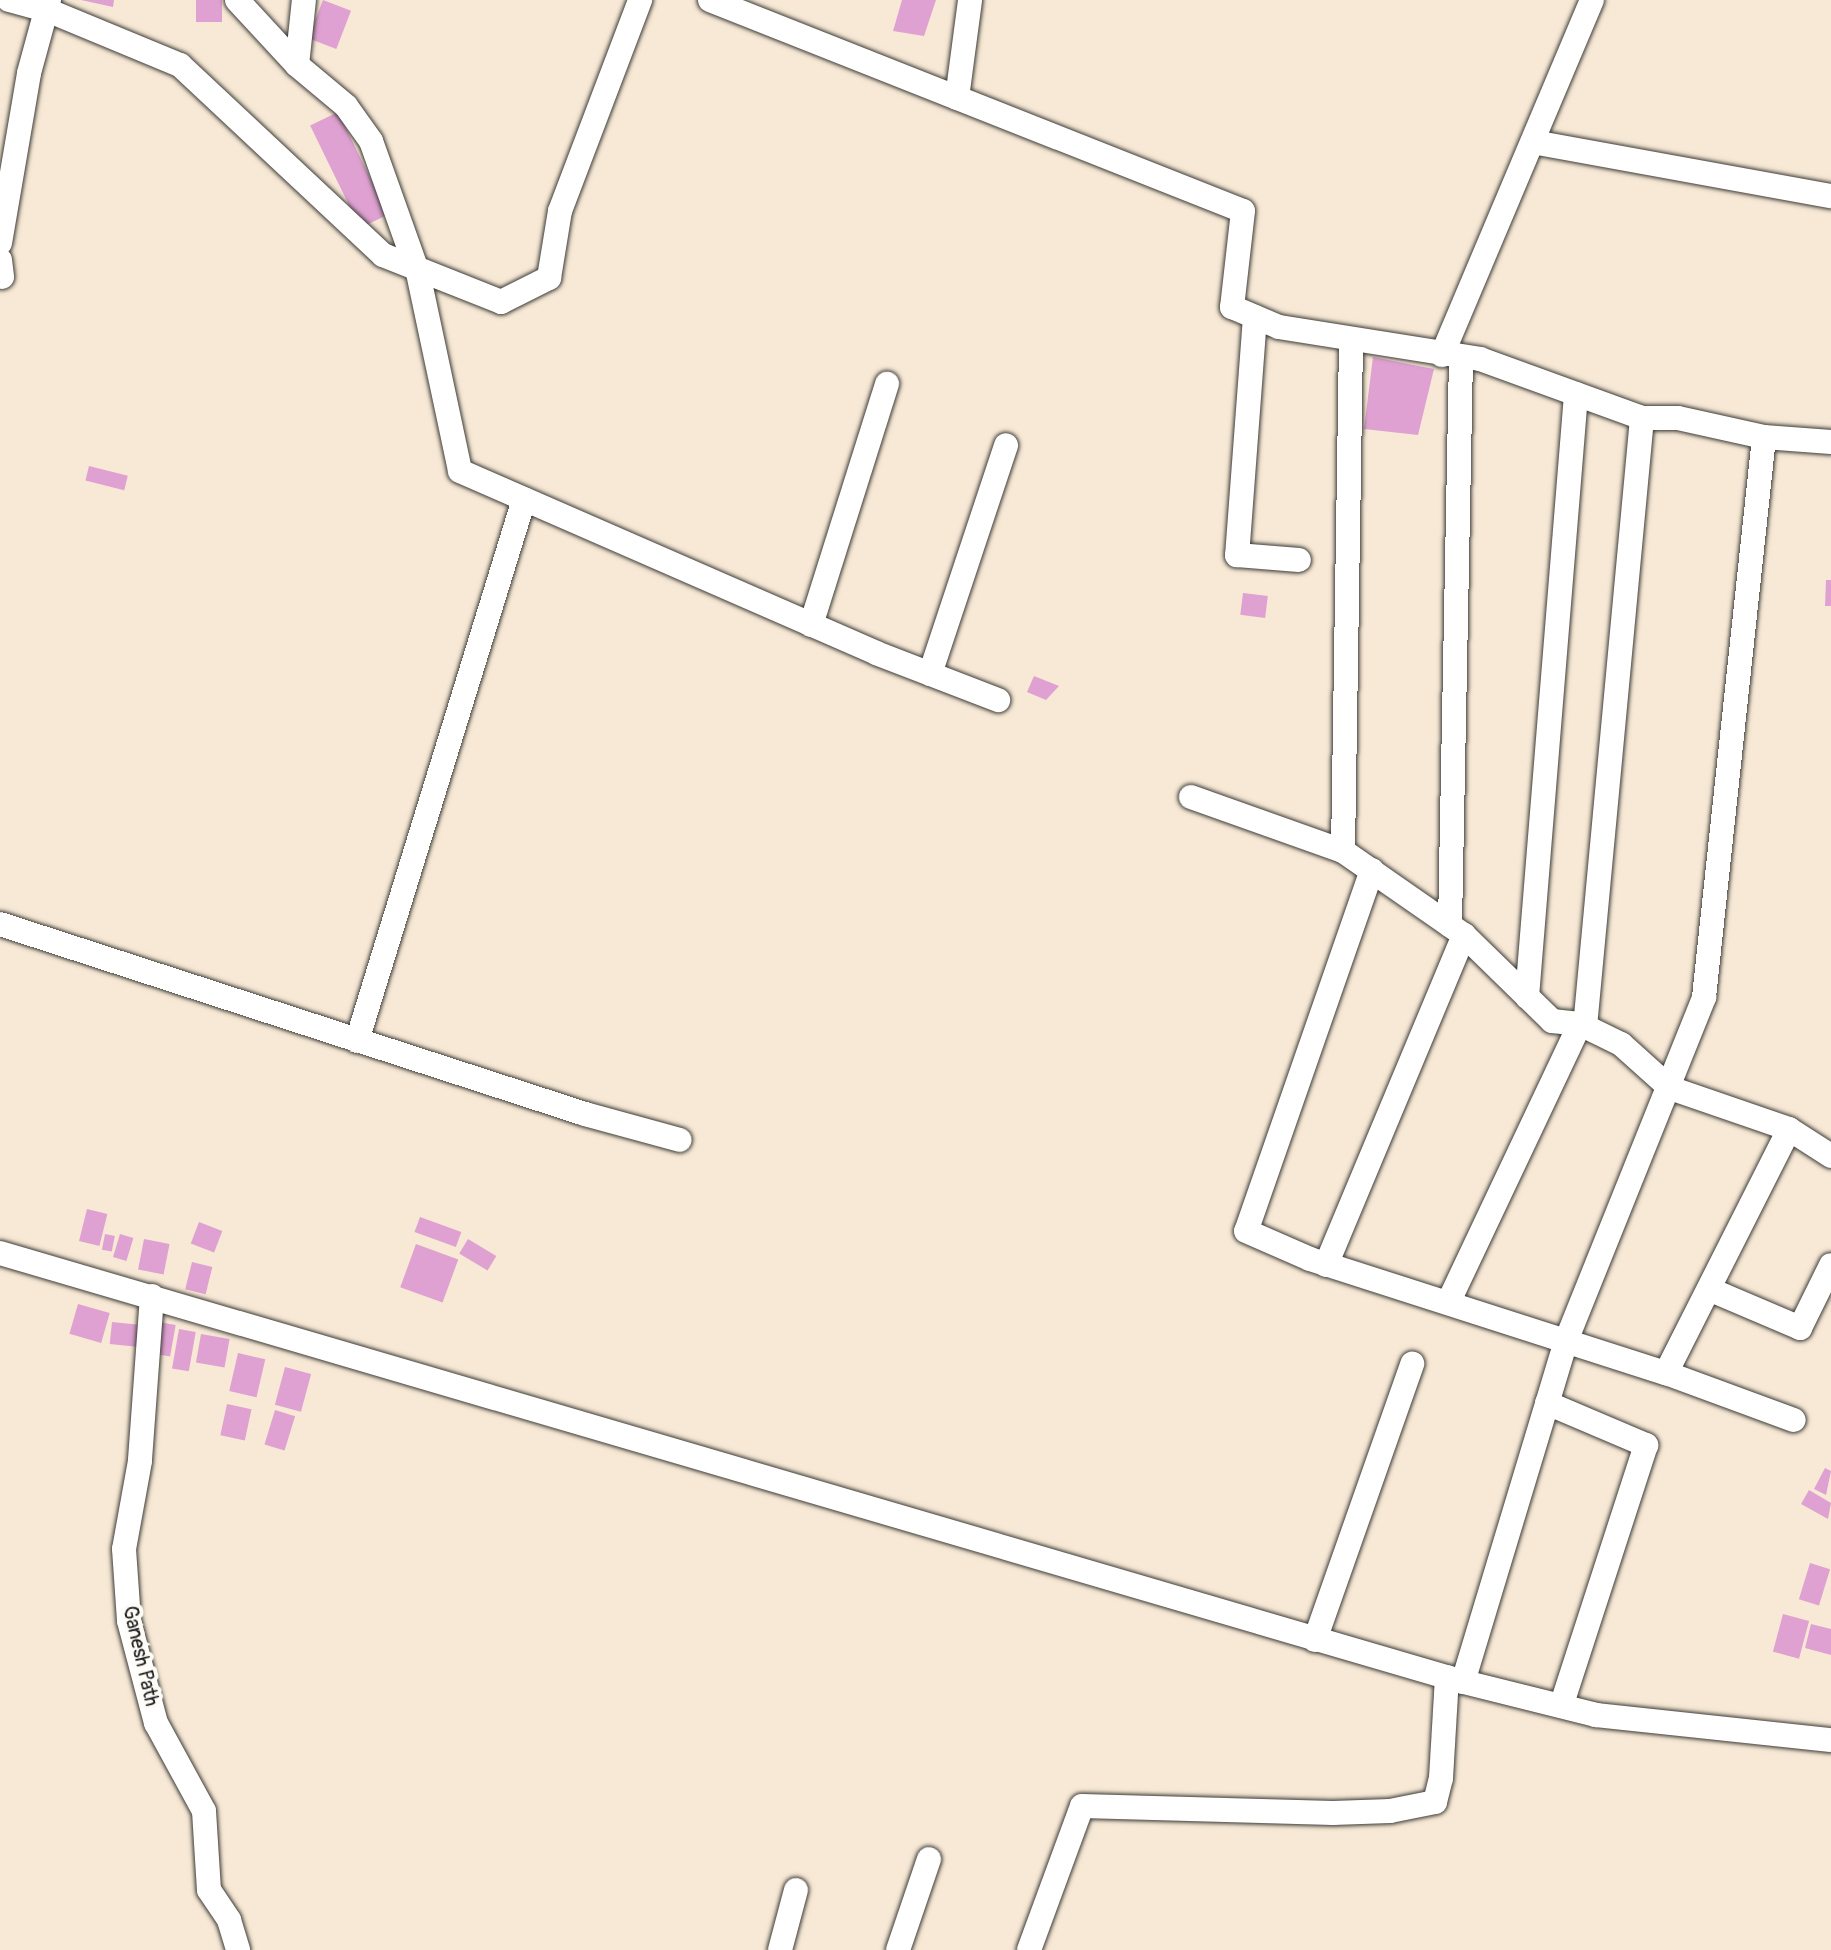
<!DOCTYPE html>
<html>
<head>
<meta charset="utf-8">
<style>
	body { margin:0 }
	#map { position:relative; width:1831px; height:1950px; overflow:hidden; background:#f7e9d5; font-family:Pangolin,sans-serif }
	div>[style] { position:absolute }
	.building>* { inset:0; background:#dfa1d1; transform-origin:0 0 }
	.roads { filter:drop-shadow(0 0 2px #3d3b38) drop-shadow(0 0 2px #3d3b38) }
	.minor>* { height:24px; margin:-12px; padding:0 12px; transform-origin:12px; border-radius:12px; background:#fff }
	span { translate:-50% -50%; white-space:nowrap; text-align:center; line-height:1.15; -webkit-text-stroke:8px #fdfcf7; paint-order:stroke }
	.street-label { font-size:20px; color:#1c1c1c }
</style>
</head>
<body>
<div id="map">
	<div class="building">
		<i style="clip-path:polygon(81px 0,114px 0,113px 7px)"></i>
		<i style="left:196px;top:0;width:26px;height:22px"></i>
		<i style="left:323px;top:0;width:30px;height:41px;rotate:21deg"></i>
		<i style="clip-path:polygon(902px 0,936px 0,924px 36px,893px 31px)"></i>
		<i style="left:338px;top:112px;width:114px;height:31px;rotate:64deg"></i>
		<i style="clip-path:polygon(1373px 357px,1434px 369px,1418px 435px,1364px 429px)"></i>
		<i style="left:89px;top:466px;width:40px;height:15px;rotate:14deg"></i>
		<i style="clip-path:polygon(1826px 580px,1831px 580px,1831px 606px,1825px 606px)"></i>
		<i style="left:1243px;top:593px;width:25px;height:22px;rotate:7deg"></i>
		<i style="clip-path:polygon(1034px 676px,1059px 686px,1046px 700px,1027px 692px)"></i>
		<i style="left:87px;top:1209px;width:21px;height:33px;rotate:14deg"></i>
		<i style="left:420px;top:1217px;width:44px;height:16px;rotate:20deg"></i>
		<i style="left:199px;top:1222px;width:25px;height:23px;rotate:21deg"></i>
		<i style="left:105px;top:1234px;width:10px;height:16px;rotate:11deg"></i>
		<i style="left:120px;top:1234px;width:14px;height:24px;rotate:17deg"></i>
		<i style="left:144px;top:1239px;width:26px;height:31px;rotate:11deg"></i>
		<i style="left:468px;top:1239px;width:33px;height:17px;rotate:31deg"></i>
		<i style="left:416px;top:1244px;width:45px;height:46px;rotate:20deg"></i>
		<i style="left:192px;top:1262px;width:21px;height:28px;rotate:14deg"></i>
		<i style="left:78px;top:1304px;width:33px;height:31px;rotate:16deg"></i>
		<i style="left:153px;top:1321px;width:23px;height:32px;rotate:10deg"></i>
		<i style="left:112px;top:1322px;width:27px;height:22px;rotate:6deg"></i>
		<i style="left:179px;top:1329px;width:17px;height:40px;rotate:10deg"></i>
		<i style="left:201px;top:1334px;width:29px;height:29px;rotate:10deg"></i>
		<i style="left:238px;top:1353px;width:28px;height:39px;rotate:13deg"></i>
		<i style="left:285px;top:1367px;width:27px;height:39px;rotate:15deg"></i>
		<i style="left:227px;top:1404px;width:25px;height:32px;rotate:12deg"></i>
		<i style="left:275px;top:1410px;width:21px;height:36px;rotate:17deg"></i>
		<i style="clip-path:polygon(1825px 1468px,1831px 1471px,1826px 1495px,1814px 1489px)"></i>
		<i style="clip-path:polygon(1809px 1490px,1831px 1503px,1828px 1519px,1801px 1504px)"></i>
		<i style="left:1810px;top:1563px;width:21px;height:38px;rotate:17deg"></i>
		<i style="left:1783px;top:1614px;width:27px;height:39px;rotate:15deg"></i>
		<i style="clip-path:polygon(1811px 1624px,1831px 1629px,1831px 1655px,1805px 1648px)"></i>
	</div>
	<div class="roads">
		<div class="minor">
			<i style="left:9px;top:0;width:39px;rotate:15deg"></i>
			<i style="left:47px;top:10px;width:144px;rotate:22.5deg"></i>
			<i style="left:180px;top:65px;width:278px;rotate:43.1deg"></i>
			<i style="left:383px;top:255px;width:127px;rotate:21.7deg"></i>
			<i style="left:501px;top:302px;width:54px;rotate:-26.6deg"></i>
			<i style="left:549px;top:278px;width:68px;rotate:-80.7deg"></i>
			<i style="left:560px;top:211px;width:226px;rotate:-69.2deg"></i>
			<i style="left:237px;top:0;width:88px;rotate:47.3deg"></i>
			<i style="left:297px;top:65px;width:64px;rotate:39.9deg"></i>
			<i style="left:346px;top:106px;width:43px;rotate:54.5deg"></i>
			<i style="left:371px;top:141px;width:140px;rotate:70.4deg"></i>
			<i style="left:418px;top:273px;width:202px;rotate:78deg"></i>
			<i style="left:460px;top:471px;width:454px;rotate:23.6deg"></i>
			<i style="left:876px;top:653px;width:131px;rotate:21.1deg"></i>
			<i style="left:710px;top:0;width:573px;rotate:21.6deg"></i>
			<i style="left:1243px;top:211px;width:97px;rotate:96.5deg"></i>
			<i style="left:1232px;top:307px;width:51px;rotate:23.1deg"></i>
			<i style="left:1279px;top:327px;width:204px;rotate:9deg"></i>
			<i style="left:1480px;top:359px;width:172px;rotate:20deg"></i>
			<i style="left:1642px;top:418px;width:36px"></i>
			<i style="left:1678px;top:418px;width:88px;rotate:12.5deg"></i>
			<i style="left:1764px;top:437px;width:67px;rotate:4.3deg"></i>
			<i style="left:297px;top:65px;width:65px;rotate:-83.9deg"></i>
			<i style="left:957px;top:98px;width:99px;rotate:-82.4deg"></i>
			<i style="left:1533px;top:142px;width:303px;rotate:10.3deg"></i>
			<i style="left:0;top:243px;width:172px;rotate:-80.3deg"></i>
			<i style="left:29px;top:73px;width:76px;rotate:-74.7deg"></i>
			<i style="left:0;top:260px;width:17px;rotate:83deg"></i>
			<i style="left:1255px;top:317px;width:239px;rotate:94.3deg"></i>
			<i style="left:1237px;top:555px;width:62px;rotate:4.6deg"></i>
			<i style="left:1442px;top:355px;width:385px;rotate:-67.1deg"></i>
			<i style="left:811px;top:625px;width:253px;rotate:-72.5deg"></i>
			<i style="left:930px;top:674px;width:241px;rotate:-71.6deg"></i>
			<i style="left:1191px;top:797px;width:161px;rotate:19.6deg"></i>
			<i style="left:1343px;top:851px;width:147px;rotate:34.8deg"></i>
			<i style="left:1464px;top:935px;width:123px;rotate:44.3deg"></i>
			<i style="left:1552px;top:1021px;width:28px;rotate:6deg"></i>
			<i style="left:1580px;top:1024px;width:46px;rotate:26deg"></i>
			<i style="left:1621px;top:1044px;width:66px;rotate:41.9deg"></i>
			<i style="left:1670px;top:1088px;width:126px;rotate:19deg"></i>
			<i style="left:1789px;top:1129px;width:50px;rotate:32.7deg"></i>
			<i style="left:1343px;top:851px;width:511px;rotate:-89.1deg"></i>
			<i style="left:1372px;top:870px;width:382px;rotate:109.2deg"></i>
			<i style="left:1246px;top:1231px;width:70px;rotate:23.6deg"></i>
			<i style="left:1310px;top:1259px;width:374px;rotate:17.8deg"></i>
			<i style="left:1666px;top:1373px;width:273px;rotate:-63.2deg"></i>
			<i style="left:0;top:924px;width:615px;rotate:17.99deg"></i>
			<i style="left:585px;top:1114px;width:98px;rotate:15.3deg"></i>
			<i style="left:1450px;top:925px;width:568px;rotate:-88.89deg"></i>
			<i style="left:1527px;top:997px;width:605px;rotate:-85.35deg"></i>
			<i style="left:1585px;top:1027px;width:612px;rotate:-84.65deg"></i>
			<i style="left:357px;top:1041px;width:567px;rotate:-72.87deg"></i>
			<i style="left:0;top:1253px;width:1517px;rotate:16.34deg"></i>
			<i style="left:1456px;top:1680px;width:144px;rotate:14deg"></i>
			<i style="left:1596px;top:1715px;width:236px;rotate:6.1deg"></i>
			<i style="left:1326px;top:1265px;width:358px;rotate:-67.3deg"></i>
			<i style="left:1711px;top:1290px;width:97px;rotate:23.1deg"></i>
			<i style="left:1800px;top:1328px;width:70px;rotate:-63.8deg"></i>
			<i style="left:152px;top:1296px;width:165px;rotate:94.2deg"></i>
			<i style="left:140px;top:1461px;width:89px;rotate:100.3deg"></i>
			<i style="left:124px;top:1549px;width:72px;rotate:86deg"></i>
			<i style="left:129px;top:1621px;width:106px;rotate:75.2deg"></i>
			<i style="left:156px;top:1723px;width:100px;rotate:61.4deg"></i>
			<i style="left:204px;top:1811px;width:79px;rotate:86.4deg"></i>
			<i style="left:209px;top:1890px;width:36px;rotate:56deg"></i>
			<i style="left:229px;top:1920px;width:31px;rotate:73deg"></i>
			<i style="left:1449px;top:1301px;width:306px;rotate:-64.7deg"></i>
			<i style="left:1666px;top:1373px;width:136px;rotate:20.2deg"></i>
			<i style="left:1547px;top:1403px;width:108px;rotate:23deg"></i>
			<i style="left:1646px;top:1445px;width:272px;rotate:108deg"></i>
			<i style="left:1315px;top:1640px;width:293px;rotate:-70.6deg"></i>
			<i style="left:1463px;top:1682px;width:356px;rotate:-73.2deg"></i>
			<i style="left:1566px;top:1341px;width:371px;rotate:-68.1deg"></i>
			<i style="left:1704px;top:997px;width:563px;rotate:-83.88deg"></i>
			<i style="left:780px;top:1950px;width:62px;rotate:-75.1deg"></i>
			<i style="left:898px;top:1950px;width:96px;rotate:-71.2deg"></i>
			<i style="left:1029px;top:1950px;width:153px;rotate:-69.8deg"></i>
			<i style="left:1082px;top:1806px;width:251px;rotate:1.6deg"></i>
			<i style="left:1333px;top:1813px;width:57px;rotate:-2deg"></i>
			<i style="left:1390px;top:1811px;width:46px;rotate:-11.3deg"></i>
			<i style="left:1435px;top:1802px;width:25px;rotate:-76deg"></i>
			<i style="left:1441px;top:1778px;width:101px;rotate:-86.6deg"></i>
		</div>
	</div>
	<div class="street-label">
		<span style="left:141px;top:1656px;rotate:77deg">Ganesh Path</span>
	</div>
</div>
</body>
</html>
